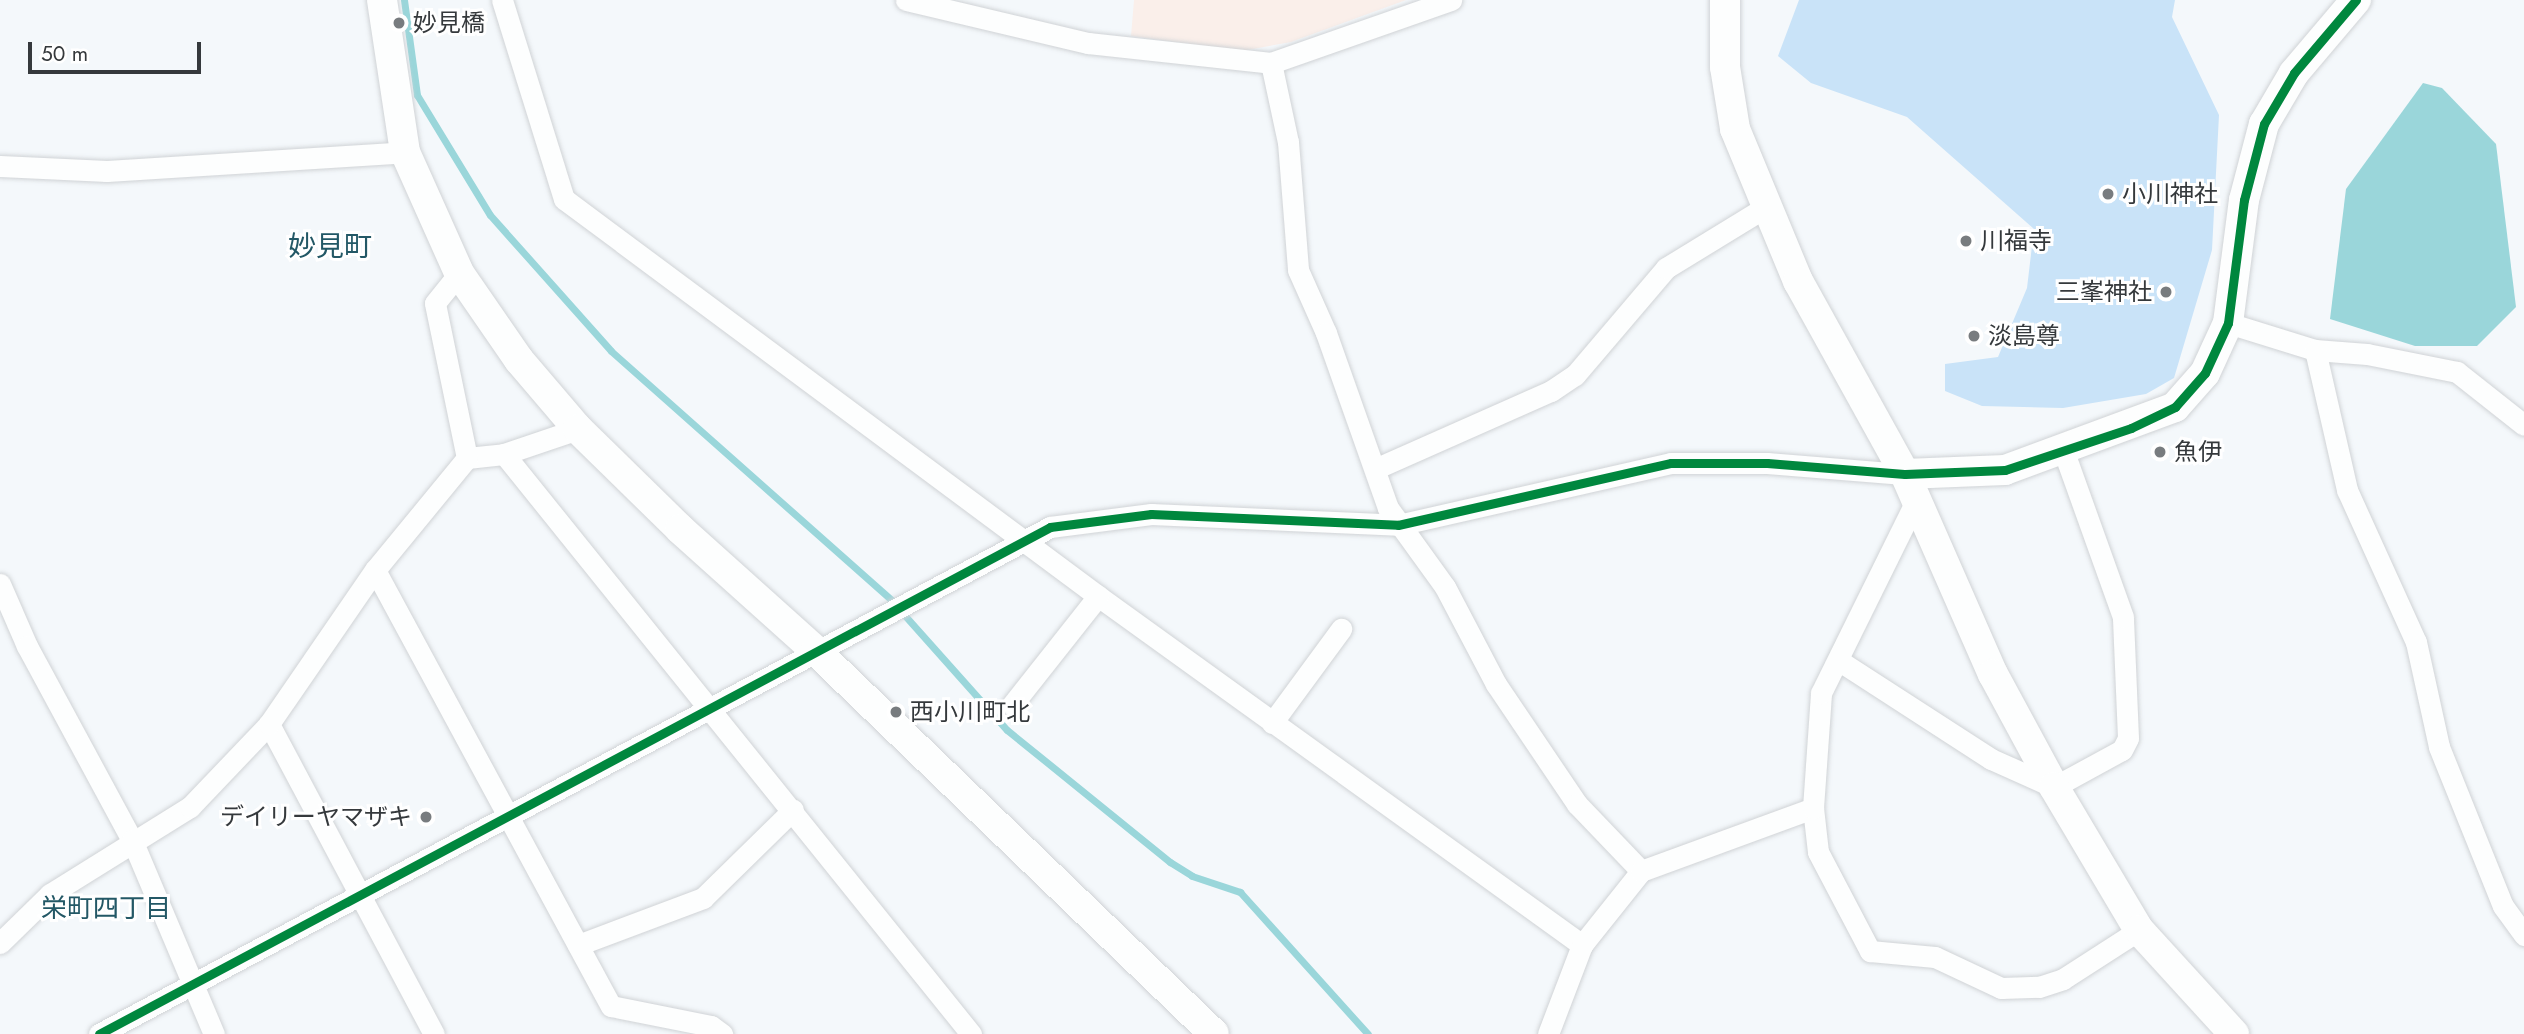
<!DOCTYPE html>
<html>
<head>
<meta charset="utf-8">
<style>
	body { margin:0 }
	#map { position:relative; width:2524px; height:1034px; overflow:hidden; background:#f4f8fb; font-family:Jost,"Noto Sans JP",sans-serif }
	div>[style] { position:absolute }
	.industrial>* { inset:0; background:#faefea }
	.green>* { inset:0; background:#c9e3f8 }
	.water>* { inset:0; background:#9ad6da }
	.stream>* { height:7px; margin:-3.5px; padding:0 3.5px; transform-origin:3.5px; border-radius:3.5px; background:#9ad6da }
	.roads { filter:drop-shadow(0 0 2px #d0d3d6) drop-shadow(0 0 2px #d0d3d6) }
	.street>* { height:21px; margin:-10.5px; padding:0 10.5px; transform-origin:10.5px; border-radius:10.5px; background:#fdfefe }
	.secondary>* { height:30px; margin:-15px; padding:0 15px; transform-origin:15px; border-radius:15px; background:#fdfefe }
	.cycleway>* { height:9px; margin:-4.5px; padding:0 4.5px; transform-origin:4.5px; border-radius:4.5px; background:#00873e }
	.dots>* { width:19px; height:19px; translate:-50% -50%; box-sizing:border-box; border:4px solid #fff; border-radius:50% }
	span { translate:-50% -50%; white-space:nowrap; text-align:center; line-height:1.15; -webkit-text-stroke:6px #fff; paint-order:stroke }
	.poi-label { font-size:24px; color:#35393c }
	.left { translate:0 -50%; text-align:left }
	.right { translate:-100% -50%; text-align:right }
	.neighbourhood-label { font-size:26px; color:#235866 }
	.quarter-label { font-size:28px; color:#235866 }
	.scale { position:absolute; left:28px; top:42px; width:173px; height:32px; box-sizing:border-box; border:4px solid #35393c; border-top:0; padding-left:9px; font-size:21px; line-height:24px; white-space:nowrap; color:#35393c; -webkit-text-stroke:5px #fff; paint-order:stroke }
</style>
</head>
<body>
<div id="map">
	<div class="industrial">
		<i style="clip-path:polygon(1134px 0,1406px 0,1291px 42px,1242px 51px,1131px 36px)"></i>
	</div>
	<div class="green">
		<i style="clip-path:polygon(1799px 0,2175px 0,2172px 17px,2219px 115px,2212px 250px,2174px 378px,2146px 394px,2063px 408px,1982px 406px,1945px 391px,1945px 364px,1998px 357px,2027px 288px,2034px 229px,1907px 117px,1811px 83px,1778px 56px)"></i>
	</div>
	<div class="water">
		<i style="clip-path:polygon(2423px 83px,2442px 88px,2496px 144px,2516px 307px,2477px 346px,2415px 346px,2330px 319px,2346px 189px)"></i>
	</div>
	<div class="stream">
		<i style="left:404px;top:0;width:96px;rotate:82.2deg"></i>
		<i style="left:417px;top:95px;width:140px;rotate:58.7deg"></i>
		<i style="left:490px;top:215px;width:182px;rotate:48.3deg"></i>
		<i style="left:611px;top:351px;width:375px;rotate:41.6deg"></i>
		<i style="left:891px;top:600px;width:174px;rotate:48.3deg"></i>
		<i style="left:1007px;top:730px;width:210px;rotate:39deg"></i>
		<i style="left:1170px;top:862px;width:26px;rotate:32deg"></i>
		<i style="left:1192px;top:876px;width:51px;rotate:18.4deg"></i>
		<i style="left:1240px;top:892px;width:191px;rotate:48deg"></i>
	</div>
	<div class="roads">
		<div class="street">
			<i style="left:502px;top:0;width:208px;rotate:72.7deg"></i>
			<i style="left:564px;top:199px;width:665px;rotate:36.63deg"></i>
			<i style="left:1098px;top:596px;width:597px;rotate:35.79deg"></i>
			<i style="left:906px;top:0;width:187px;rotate:13.3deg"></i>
			<i style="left:1088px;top:43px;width:184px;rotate:6.2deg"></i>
			<i style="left:1271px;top:63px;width:191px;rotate:-19.3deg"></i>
			<i style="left:1271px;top:63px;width:81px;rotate:77.9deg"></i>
			<i style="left:1288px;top:142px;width:128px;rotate:85.5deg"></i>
			<i style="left:1298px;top:270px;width:69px;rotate:66deg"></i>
			<i style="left:1326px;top:333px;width:186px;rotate:70.5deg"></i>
			<i style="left:1388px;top:508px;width:97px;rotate:54.2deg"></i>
			<i style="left:1445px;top:587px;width:110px;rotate:62.3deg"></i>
			<i style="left:1496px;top:684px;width:145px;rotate:56deg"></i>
			<i style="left:1577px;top:804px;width:93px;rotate:46.3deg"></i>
			<i style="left:0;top:166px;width:107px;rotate:2.7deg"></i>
			<i style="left:107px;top:171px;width:299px;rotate:-3.6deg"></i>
			<i style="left:2228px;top:323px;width:91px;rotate:17.2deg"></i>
			<i style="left:2315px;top:350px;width:52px;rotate:4.4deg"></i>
			<i style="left:2367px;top:354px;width:92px;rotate:11.3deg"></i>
			<i style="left:2457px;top:372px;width:85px;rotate:38.3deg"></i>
			<i style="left:2315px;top:350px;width:144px;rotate:77.1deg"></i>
			<i style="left:2347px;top:490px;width:167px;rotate:65.6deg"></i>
			<i style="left:2416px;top:642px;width:107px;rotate:77.6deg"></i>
			<i style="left:2439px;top:747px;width:171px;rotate:68.1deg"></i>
			<i style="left:2503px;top:906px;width:36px;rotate:54deg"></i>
			<i style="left:504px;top:454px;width:745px;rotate:51.16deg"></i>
			<i style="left:467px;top:458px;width:37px;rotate:-6deg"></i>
			<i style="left:504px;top:454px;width:78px;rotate:-18.7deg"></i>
			<i style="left:1377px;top:468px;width:190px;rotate:-23.9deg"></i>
			<i style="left:1551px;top:391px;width:29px;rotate:-34deg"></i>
			<i style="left:1575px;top:375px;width:140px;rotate:-49.6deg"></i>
			<i style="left:1666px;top:268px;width:115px;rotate:-31.5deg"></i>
			<i style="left:375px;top:570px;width:496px;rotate:61.6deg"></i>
			<i style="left:611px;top:1006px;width:102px;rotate:11.3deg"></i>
			<i style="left:711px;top:1026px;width:14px;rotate:36deg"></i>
			<i style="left:0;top:584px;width:68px;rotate:66.5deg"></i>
			<i style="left:27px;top:646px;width:221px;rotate:61.6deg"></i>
			<i style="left:132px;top:840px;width:211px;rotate:67.1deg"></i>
			<i style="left:1838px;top:660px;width:182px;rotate:32.9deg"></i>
			<i style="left:1991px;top:759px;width:69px;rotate:24deg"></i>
			<i style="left:2054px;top:787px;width:77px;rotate:-28.6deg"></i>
			<i style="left:2122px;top:750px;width:13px;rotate:-63deg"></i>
			<i style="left:2128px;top:738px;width:121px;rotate:-92.4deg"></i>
			<i style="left:2123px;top:617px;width:175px;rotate:-109.7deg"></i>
			<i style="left:1012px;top:705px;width:139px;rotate:-51.7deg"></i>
			<i style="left:1272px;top:723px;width:117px;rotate:-53.7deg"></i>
			<i style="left:269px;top:724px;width:351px;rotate:62deg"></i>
			<i style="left:1813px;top:808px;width:44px;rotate:83.5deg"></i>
			<i style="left:1818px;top:852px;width:112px;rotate:62.3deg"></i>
			<i style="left:1870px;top:951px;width:65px;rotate:5.3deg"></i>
			<i style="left:1935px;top:957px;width:73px;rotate:25.2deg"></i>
			<i style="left:2001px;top:988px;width:38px;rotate:-2deg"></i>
			<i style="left:2039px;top:987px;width:25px;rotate:-18deg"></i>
			<i style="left:2063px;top:979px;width:90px;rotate:-32.8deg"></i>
			<i style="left:0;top:943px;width:70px;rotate:-44.4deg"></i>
			<i style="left:50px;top:894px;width:165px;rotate:-31.9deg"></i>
			<i style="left:190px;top:807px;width:115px;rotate:-46.4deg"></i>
			<i style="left:269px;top:724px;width:187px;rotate:-55.5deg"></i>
			<i style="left:375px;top:570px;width:145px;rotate:-50.6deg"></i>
			<i style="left:467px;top:458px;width:158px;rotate:-101.7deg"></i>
			<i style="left:435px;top:303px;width:38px;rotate:-51deg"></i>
			<i style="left:578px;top:945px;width:134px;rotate:-20.6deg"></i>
			<i style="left:703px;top:898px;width:126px;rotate:-44.4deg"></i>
			<i style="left:99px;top:1034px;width:1078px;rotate:-28.06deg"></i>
			<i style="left:1050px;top:527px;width:102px;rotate:-7.3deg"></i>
			<i style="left:1151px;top:514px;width:247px;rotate:2.5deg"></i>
			<i style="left:1398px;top:525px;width:280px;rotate:-12.8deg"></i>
			<i style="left:1671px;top:463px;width:96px"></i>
			<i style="left:1767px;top:463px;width:138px;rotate:4.6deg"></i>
			<i style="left:1548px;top:1034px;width:95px;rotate:-69.1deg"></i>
			<i style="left:1582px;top:945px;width:95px;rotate:-51.4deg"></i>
			<i style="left:1641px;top:871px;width:183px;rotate:-20.1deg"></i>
			<i style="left:1813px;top:808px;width:115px;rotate:-86deg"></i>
			<i style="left:1821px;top:693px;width:216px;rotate:-63.7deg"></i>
		</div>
		<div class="secondary">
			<i style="left:382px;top:0;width:154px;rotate:81.4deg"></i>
			<i style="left:405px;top:152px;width:133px;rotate:65.9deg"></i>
			<i style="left:459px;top:273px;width:106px;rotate:55.4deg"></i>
			<i style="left:519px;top:360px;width:91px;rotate:49.5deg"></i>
			<i style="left:578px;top:429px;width:143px;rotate:44.4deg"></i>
			<i style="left:680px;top:529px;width:183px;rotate:41.9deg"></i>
			<i style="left:816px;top:651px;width:552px;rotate:43.9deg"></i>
			<i style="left:1725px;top:0;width:67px;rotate:90deg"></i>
			<i style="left:1725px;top:67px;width:63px;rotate:80.8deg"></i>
			<i style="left:1735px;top:129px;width:165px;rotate:67.5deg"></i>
			<i style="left:1798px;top:281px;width:221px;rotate:61deg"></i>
			<i style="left:1905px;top:474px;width:219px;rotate:66.3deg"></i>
			<i style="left:1993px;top:674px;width:128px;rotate:61.6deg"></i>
			<i style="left:2054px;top:787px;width:166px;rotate:59.3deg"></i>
			<i style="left:2139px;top:930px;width:141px;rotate:47.6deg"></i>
			<i style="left:1905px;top:474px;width:100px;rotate:-2.3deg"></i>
			<i style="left:2005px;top:470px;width:181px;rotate:-20.3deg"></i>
			<i style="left:2175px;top:407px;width:45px;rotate:-48.6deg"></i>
			<i style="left:2205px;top:373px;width:55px;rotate:-65.3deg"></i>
			<i style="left:2228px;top:323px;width:124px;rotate:-82.6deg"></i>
			<i style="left:2244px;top:200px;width:79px;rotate:-75.3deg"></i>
			<i style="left:2264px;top:124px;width:59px;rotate:-59.5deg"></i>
			<i style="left:2294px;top:73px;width:96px;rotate:-49.7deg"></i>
		</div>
	</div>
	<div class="cycleway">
		<i style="left:99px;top:1034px;width:1078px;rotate:-28.06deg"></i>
		<i style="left:1050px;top:527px;width:102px;rotate:-7.3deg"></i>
		<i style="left:1151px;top:514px;width:247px;rotate:2.5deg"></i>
		<i style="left:1398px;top:525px;width:280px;rotate:-12.8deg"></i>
		<i style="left:1671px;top:463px;width:96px"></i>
		<i style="left:1767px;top:463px;width:138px;rotate:4.6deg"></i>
		<i style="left:1905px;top:474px;width:100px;rotate:-2.3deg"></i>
		<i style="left:2005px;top:470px;width:133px;rotate:-18.4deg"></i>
		<i style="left:2131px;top:428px;width:49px;rotate:-25.5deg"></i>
		<i style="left:2175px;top:407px;width:45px;rotate:-48.6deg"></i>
		<i style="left:2205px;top:373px;width:55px;rotate:-65.3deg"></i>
		<i style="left:2228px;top:323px;width:124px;rotate:-82.6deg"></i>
		<i style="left:2244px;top:200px;width:79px;rotate:-75.3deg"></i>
		<i style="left:2264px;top:124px;width:59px;rotate:-59.5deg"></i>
		<i style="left:2294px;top:73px;width:96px;rotate:-49.7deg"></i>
	</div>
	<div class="dots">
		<i style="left:399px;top:23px;background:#787c7f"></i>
		<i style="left:2108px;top:194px;background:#787c7f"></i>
		<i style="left:1966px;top:241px;background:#787c7f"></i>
		<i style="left:2166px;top:292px;background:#787c7f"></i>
		<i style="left:1974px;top:336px;background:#787c7f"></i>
		<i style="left:2160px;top:452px;background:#787c7f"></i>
		<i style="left:896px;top:712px;background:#787c7f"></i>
		<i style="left:426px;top:817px;background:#787c7f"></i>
	</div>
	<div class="poi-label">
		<span class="left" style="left:413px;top:23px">妙見橋</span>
		<span class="left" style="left:2122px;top:194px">小川神社</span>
		<span class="left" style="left:1980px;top:241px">川福寺</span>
		<span class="right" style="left:2152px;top:292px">三峯神社</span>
		<span class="left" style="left:1988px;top:336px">淡島尊</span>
		<span class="left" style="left:2174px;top:452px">魚伊</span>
		<span class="left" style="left:910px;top:712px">西小川町北</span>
		<span class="right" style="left:412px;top:817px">デイリーヤマザキ</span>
	</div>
	<div class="neighbourhood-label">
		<span style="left:106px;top:909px">栄町四丁目</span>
	</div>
	<div class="quarter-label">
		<span style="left:330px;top:247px">妙見町</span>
	</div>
	<div class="scale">50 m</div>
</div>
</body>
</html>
